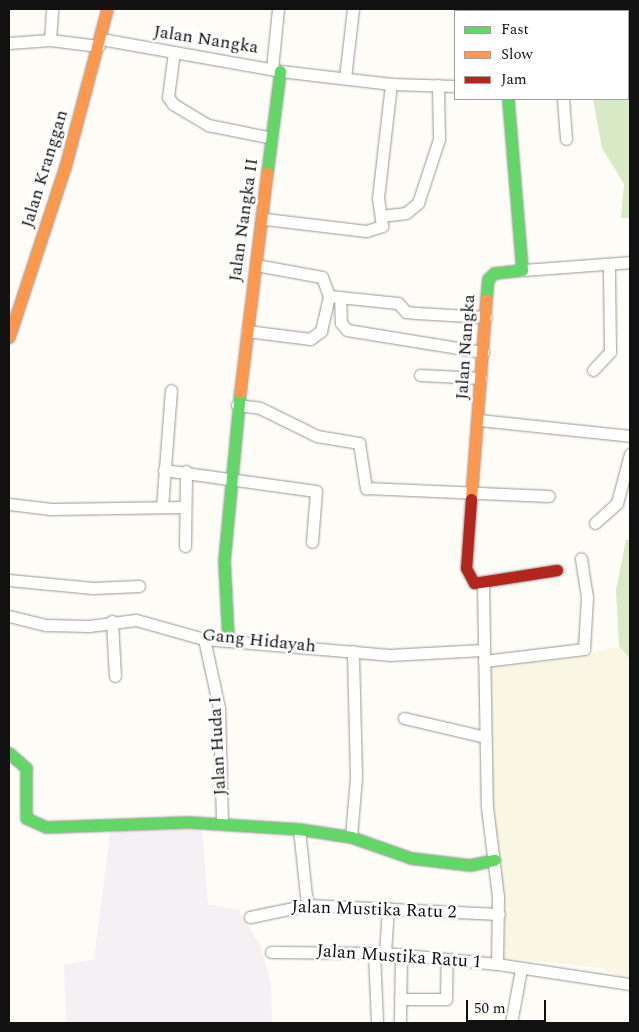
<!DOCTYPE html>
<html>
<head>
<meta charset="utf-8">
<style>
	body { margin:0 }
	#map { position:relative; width:639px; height:1032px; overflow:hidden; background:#fdfcf7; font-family:Spectral,serif }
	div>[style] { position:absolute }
	.industrial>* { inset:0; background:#f5f0f3 }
	.farmland>* { inset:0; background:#f9f7e4 }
	.forest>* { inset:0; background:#d8eac5 }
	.roads { filter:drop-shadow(0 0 1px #979795) drop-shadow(0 0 1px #979795) }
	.street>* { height:11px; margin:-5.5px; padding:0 5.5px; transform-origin:5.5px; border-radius:5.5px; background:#fffffe }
	.fast>* { height:11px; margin:-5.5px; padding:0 5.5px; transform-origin:5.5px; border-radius:5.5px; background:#63d668 }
	.slow>* { height:11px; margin:-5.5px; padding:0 5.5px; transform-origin:5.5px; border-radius:5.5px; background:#ff974d }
	.jam>* { height:11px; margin:-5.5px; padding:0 5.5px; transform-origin:5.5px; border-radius:5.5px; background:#b3261e }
	span { translate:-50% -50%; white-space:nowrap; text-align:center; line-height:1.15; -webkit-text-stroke:5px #fff; paint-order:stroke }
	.street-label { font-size:18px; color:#111 }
	.frame { position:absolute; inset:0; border:10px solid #111; pointer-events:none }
	.legend { position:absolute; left:454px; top:10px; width:175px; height:90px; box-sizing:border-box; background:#fff; border:1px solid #a0a0a0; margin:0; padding:6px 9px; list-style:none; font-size:15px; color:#111 }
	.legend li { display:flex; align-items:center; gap:10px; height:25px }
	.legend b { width:25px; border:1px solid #a0a0a0 }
	.scale { position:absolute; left:466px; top:1000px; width:80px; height:22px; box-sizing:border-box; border:2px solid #111; border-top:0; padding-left:6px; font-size:15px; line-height:18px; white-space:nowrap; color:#111; -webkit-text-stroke:4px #fff; paint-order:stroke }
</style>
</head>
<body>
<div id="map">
	<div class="industrial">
		<i style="clip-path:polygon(122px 830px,202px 830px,208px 904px,239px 910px,260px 945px,271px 984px,272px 1023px,66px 1023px,64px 965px,94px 959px,110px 833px)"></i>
	</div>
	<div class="farmland">
		<i style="clip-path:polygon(619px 646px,630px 659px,630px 981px,601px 968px,496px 957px,505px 887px,495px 859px,486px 667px,582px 657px)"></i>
	</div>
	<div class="forest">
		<i style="clip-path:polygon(617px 9px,630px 9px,630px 218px,621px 218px,624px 184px,602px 148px,593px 99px,628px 99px,628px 11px)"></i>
		<i style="clip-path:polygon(630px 539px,630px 659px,619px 646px,616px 590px,626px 540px)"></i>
	</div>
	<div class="roads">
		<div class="street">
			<i style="left:532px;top:9px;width:2px;rotate:90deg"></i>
			<i style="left:578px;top:9px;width:2px;rotate:90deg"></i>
			<i style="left:101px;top:39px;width:182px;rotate:10.1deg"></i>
			<i style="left:280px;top:71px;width:112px;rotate:6.7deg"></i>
			<i style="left:391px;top:84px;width:64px;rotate:1.8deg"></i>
			<i style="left:50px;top:40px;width:31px;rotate:-86deg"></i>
			<i style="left:9px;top:43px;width:41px;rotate:-4.2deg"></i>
			<i style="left:50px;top:40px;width:49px;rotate:7deg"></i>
			<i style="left:174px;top:52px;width:45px;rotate:97.6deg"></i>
			<i style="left:168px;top:97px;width:9px;rotate:54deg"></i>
			<i style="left:173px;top:104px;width:41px;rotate:31deg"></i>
			<i style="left:208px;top:125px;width:65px;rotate:11.5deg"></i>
			<i style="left:272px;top:69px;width:60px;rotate:-84.3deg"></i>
			<i style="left:345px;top:78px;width:69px;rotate:-83.4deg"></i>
			<i style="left:563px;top:99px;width:40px;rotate:85.7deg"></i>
			<i style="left:381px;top:216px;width:25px;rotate:-7deg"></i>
			<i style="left:406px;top:213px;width:16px;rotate:-40deg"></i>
			<i style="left:418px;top:203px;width:67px;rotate:-71.8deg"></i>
			<i style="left:439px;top:139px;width:54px;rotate:-91.1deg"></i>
			<i style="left:265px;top:219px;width:102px;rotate:6.8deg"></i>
			<i style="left:366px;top:231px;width:17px;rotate:-17deg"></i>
			<i style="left:382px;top:226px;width:28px;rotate:-98deg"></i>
			<i style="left:378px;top:198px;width:115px;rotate:-83.5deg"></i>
			<i style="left:256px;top:265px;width:67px;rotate:10.3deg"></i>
			<i style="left:322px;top:277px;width:20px;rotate:70deg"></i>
			<i style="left:522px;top:270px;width:108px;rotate:-4.2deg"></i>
			<i style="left:340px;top:297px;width:26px;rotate:88deg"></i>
			<i style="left:341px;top:323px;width:9px;rotate:49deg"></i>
			<i style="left:347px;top:330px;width:138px;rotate:9.2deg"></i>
			<i style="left:247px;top:331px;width:64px;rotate:7.2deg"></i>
			<i style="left:310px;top:339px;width:14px;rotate:-36deg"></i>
			<i style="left:321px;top:331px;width:36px;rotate:-77deg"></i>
			<i style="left:329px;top:296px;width:69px;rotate:5.8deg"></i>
			<i style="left:398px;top:303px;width:12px;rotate:48deg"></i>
			<i style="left:406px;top:312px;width:10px;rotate:6deg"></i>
			<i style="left:416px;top:313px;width:70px;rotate:3.3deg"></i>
			<i style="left:593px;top:370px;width:25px;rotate:-47deg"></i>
			<i style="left:610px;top:352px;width:87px;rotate:-90.7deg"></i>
			<i style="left:420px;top:375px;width:61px;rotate:2.8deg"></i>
			<i style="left:237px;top:405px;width:23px;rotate:7deg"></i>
			<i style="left:260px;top:408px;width:64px;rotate:26.2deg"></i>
			<i style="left:317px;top:436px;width:43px;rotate:9.5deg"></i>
			<i style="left:359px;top:443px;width:46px;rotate:81.2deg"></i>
			<i style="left:366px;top:488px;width:183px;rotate:2.5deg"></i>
			<i style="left:479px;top:420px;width:152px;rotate:6deg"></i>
			<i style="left:164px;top:470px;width:153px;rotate:7.9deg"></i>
			<i style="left:316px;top:491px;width:51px;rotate:94.5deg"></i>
			<i style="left:9px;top:504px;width:42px;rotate:6.8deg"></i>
			<i style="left:51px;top:509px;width:133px;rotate:-0.9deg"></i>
			<i style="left:162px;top:507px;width:117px;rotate:-85.6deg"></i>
			<i style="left:595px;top:523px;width:30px;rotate:-42deg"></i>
			<i style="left:617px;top:503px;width:51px;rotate:-75.1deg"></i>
			<i style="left:185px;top:546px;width:75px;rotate:-89.2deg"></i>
			<i style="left:9px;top:580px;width:84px;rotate:5.4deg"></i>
			<i style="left:93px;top:588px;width:46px;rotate:-2.5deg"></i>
			<i style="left:483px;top:585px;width:222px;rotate:89deg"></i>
			<i style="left:487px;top:807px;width:90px;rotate:83deg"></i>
			<i style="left:498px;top:896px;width:68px;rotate:90.8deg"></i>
			<i style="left:497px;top:964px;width:134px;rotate:8.6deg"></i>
			<i style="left:9px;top:616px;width:38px;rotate:14deg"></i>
			<i style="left:46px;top:625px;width:43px;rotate:1.3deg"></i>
			<i style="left:89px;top:626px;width:47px;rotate:-7.3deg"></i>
			<i style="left:136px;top:620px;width:71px;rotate:15.6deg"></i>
			<i style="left:204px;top:639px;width:186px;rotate:4.9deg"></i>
			<i style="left:389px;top:655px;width:94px;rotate:-3deg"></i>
			<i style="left:112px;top:621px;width:55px;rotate:86.9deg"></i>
			<i style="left:204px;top:639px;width:71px;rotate:77.7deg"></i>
			<i style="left:219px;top:708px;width:116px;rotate:88.5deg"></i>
			<i style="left:484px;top:661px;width:101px;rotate:-6.8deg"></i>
			<i style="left:584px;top:649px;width:52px;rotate:-86.7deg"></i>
			<i style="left:587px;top:597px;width:39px;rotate:-99deg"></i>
			<i style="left:404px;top:718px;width:83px;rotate:13.2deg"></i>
			<i style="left:299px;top:829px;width:76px;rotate:84deg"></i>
			<i style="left:351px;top:837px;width:60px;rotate:-85.2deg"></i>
			<i style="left:356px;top:777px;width:126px;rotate:-91.4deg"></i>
			<i style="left:250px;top:917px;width:58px;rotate:-11.9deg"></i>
			<i style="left:307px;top:905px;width:192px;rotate:2.7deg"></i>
			<i style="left:271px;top:952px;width:114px;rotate:0.5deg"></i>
			<i style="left:385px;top:953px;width:113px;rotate:5.6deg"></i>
			<i style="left:374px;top:953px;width:70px;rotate:87.5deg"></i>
			<i style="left:385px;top:953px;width:45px;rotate:-86.2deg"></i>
			<i style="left:400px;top:999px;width:46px"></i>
			<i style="left:446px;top:999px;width:39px;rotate:-89deg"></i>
			<i style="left:400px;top:1023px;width:68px;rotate:-89.2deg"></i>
			<i style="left:511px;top:1023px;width:55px;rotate:-79.5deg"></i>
		</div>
		<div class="fast">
			<i style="left:267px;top:173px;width:103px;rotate:-82.7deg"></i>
			<i style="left:486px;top:300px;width:21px;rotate:-85deg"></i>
			<i style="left:488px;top:279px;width:8px;rotate:-45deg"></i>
			<i style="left:494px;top:273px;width:28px;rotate:-6deg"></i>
			<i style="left:522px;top:270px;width:172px;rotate:-94.7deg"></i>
			<i style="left:228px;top:639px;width:78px;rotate:-92.9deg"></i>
			<i style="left:224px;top:561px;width:170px;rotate:-84.6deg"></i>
			<i style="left:9px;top:753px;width:23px;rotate:41deg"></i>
			<i style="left:26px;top:768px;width:50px;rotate:90deg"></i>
			<i style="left:26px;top:818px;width:22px;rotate:24deg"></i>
			<i style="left:46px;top:827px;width:142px;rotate:-2deg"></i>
			<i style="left:188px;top:822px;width:111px;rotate:3.6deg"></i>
			<i style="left:299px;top:829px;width:53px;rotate:8.7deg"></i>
			<i style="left:351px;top:837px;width:64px;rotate:19.3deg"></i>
			<i style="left:411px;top:858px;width:59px;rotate:6.8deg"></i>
			<i style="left:470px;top:865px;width:25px;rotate:-12deg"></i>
		</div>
		<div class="slow">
			<i style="left:9px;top:337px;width:179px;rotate:-71.8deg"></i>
			<i style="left:65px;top:167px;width:163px;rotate:-75.1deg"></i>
			<i style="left:240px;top:392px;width:221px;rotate:-83deg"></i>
			<i style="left:471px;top:499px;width:200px;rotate:-85.7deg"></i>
		</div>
		<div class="jam">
			<i style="left:471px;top:499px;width:69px;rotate:94.1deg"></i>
			<i style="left:466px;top:568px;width:17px;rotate:62deg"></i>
			<i style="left:474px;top:583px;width:84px;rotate:-8.9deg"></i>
		</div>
	</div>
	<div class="street-label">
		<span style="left:206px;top:40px;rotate:9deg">Jalan Nangka</span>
		<span style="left:45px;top:169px;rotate:-73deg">Jalan Kranggan</span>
		<span style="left:244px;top:220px;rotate:-82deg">Jalan Nangka II</span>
		<span style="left:466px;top:347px;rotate:-86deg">Jalan Nangka</span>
		<span style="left:259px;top:641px;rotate:6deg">Gang Hidayah</span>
		<span style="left:218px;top:746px;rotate:-93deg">Jalan Huda I</span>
		<span style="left:374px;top:910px;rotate:2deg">Jalan Mustika Ratu 2</span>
		<span style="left:399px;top:957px;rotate:4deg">Jalan Mustika Ratu 1</span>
	</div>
	<div class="frame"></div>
	<ul class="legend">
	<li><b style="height:6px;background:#63d668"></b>Fast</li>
	<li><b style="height:6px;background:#ff974d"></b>Slow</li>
	<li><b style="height:6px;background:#b3261e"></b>Jam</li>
	</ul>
	<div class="scale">50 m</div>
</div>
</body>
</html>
